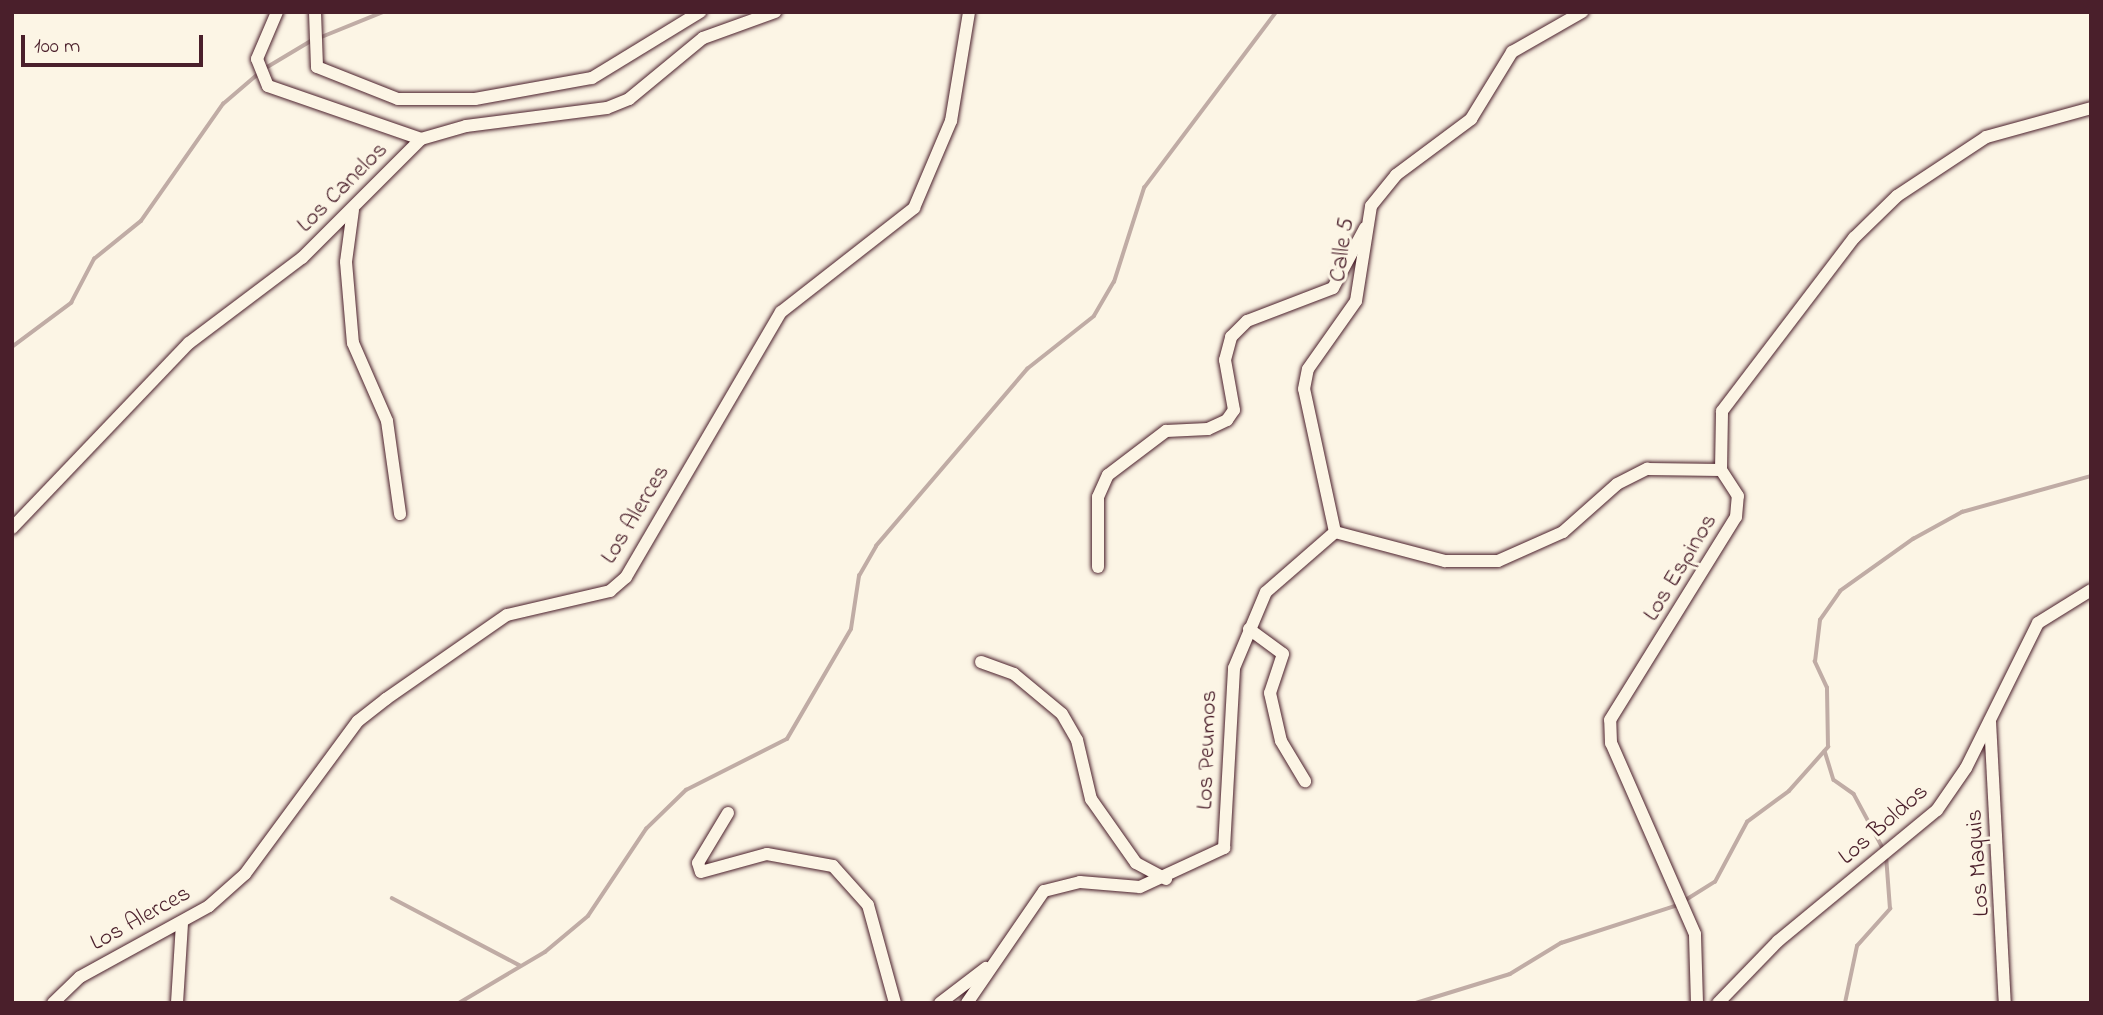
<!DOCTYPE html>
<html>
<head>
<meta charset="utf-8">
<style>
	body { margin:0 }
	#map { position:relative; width:2103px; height:1015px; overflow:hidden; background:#fcf5e5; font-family:"Indie Flower",sans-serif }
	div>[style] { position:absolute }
	.stream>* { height:3.5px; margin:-1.75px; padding:0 1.75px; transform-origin:1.75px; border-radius:1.75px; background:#c0aca5 }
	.roads { filter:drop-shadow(0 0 2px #4a1f2b) drop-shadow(0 0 2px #4a1f2b) }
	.minor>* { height:12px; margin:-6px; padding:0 6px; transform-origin:6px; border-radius:6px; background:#fcf5e5 }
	span { translate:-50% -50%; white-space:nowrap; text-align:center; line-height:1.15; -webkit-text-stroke:6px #fcf5e5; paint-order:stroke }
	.street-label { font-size:24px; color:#4a1f2b }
	.frame { position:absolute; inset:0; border:14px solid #4a1f2b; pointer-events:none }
	.scale { position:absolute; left:21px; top:35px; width:182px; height:32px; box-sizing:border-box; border:4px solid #4a1f2b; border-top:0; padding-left:9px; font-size:21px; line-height:24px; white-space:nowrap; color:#4a1f2b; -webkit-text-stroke:5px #fcf5e5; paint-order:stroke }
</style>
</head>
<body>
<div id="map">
	<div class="stream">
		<i style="left:319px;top:38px;width:69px;rotate:-22.1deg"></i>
		<i style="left:264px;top:69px;width:55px;rotate:-30.8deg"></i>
		<i style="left:12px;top:347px;width:74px;rotate:-36.7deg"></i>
		<i style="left:71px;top:303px;width:50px;rotate:-62.4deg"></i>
		<i style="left:94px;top:259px;width:60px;rotate:-39deg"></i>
		<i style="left:141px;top:221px;width:143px;rotate:-55deg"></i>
		<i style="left:223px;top:104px;width:46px;rotate:-40.6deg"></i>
		<i style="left:1825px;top:751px;width:30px;rotate:73deg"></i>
		<i style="left:1834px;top:780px;width:24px;rotate:35deg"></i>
		<i style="left:1854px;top:794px;width:61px;rotate:61.8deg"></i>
		<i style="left:392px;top:898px;width:144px;rotate:27.8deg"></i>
		<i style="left:1684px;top:901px;width:36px;rotate:-32deg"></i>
		<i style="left:1715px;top:882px;width:68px;rotate:-61.9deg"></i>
		<i style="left:1747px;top:822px;width:52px;rotate:-36.4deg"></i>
		<i style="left:1789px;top:791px;width:59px;rotate:-48.4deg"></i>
		<i style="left:1828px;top:747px;width:59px;rotate:-91deg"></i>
		<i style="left:1827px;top:688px;width:29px;rotate:-115deg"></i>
		<i style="left:1815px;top:662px;width:42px;rotate:-83.2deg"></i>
		<i style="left:1820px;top:620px;width:35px;rotate:-55deg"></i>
		<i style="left:1840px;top:591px;width:90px;rotate:-35.5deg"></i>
		<i style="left:1913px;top:539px;width:56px;rotate:-28.9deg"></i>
		<i style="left:1962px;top:512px;width:134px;rotate:-15.6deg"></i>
		<i style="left:459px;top:1003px;width:100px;rotate:-30.7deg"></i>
		<i style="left:545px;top:952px;width:56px;rotate:-39.9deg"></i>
		<i style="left:588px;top:916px;width:105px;rotate:-56.3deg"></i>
		<i style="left:646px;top:829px;width:56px;rotate:-44.3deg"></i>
		<i style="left:686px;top:790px;width:113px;rotate:-26.8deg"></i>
		<i style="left:787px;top:739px;width:127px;rotate:-59.8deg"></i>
		<i style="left:851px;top:629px;width:54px;rotate:-81.4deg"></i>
		<i style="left:859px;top:576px;width:34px;rotate:-60deg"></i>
		<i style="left:876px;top:546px;width:233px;rotate:-49.5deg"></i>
		<i style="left:1027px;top:369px;width:85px;rotate:-38.3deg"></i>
		<i style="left:1094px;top:316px;width:39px;rotate:-60deg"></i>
		<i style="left:1114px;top:282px;width:99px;rotate:-72.3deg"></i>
		<i style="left:1144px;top:188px;width:220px;rotate:-53.1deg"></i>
		<i style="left:1416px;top:1003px;width:98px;rotate:-17.1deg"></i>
		<i style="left:1510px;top:974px;width:60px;rotate:-31.3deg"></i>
		<i style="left:1561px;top:943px;width:123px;rotate:-18deg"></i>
		<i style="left:1845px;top:1003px;width:58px;rotate:-78.1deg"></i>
		<i style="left:1857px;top:946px;width:50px;rotate:-48.3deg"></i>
		<i style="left:1890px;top:909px;width:53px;rotate:-94.3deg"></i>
	</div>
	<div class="roads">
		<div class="minor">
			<i style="left:277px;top:12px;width:51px;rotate:113.1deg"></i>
			<i style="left:257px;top:59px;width:29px;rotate:68deg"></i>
			<i style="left:268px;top:86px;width:162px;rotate:19.1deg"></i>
			<i style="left:315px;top:12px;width:55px;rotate:87.9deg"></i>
			<i style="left:317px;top:67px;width:87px;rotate:21.6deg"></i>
			<i style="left:398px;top:99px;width:77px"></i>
			<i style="left:475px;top:99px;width:119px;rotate:-10.2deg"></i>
			<i style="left:592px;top:78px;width:127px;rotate:-31.4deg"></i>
			<i style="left:353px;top:210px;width:52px;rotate:97.7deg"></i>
			<i style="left:346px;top:262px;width:81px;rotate:85.1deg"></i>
			<i style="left:353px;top:343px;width:85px;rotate:66.4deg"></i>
			<i style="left:387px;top:421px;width:94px;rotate:82deg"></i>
			<i style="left:12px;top:528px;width:256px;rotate:-46.3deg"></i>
			<i style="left:189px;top:343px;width:141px;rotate:-37deg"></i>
			<i style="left:302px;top:258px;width:168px;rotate:-45deg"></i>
			<i style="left:421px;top:139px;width:47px;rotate:-16.1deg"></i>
			<i style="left:466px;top:126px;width:142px;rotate:-7.3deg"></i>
			<i style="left:607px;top:108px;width:24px;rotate:-22deg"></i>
			<i style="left:629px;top:99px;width:96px;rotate:-39.5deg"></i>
			<i style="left:703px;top:38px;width:77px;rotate:-19.9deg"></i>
			<i style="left:1335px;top:532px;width:146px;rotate:-102.2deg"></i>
			<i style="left:1304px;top:389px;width:20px;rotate:-79deg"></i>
			<i style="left:1308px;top:369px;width:83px;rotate:-54.8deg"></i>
			<i style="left:1356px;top:301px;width:96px;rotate:-81deg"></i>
			<i style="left:1371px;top:206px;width:40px;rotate:-51deg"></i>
			<i style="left:1396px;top:175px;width:94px;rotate:-36.7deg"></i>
			<i style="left:1471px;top:119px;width:79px;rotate:-58.5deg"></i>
			<i style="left:1512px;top:52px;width:81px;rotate:-29.7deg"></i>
			<i style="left:1335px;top:532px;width:114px;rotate:14.8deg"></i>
			<i style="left:1445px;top:561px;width:53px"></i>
			<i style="left:1498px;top:561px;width:71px;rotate:-24deg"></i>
			<i style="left:1563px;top:532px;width:72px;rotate:-41.6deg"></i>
			<i style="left:1617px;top:484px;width:34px;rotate:-27deg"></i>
			<i style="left:1647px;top:469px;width:74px;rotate:0.8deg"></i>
			<i style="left:1098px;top:567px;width:70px;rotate:-90deg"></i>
			<i style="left:1098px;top:497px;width:24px;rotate:-66deg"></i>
			<i style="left:1108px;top:475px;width:73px;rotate:-37.2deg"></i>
			<i style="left:1166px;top:431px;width:42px;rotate:-2.7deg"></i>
			<i style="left:1208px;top:429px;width:21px;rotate:-25deg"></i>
			<i style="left:1227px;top:420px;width:12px;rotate:-55deg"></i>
			<i style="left:1234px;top:410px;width:51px;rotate:-100.2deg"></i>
			<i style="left:1225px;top:360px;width:24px;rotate:-75deg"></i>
			<i style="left:1231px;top:337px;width:23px;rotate:-45deg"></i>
			<i style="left:1247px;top:321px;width:92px;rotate:-21deg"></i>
			<i style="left:1333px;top:288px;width:68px;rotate:-61.9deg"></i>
			<i style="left:1249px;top:629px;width:42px;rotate:36.3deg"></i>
			<i style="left:1283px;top:654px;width:41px;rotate:108.4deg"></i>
			<i style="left:1270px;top:693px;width:49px;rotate:77.1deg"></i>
			<i style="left:1281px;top:741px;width:47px;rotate:59deg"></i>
			<i style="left:981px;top:662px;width:35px;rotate:20deg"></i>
			<i style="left:1014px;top:674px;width:62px;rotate:39.8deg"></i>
			<i style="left:1062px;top:714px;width:30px;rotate:60deg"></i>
			<i style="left:1077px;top:740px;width:61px;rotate:76.7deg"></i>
			<i style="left:1091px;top:799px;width:78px;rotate:54.9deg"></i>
			<i style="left:1136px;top:863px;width:34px;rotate:28deg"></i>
			<i style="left:1990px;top:721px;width:282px;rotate:87deg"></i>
			<i style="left:728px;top:813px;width:58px;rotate:121deg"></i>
			<i style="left:698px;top:863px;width:9px;rotate:72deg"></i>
			<i style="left:701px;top:872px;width:68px;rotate:-15.3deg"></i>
			<i style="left:767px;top:854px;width:67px;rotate:10.3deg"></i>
			<i style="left:833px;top:866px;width:52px;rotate:48.1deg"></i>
			<i style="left:868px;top:905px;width:102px;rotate:74.6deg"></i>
			<i style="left:53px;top:1003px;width:37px;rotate:-44deg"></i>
			<i style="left:80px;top:977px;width:147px;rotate:-28.8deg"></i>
			<i style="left:209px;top:906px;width:48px;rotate:-41.6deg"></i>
			<i style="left:245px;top:874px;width:190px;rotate:-53.6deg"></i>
			<i style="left:358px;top:721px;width:36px;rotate:-38deg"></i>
			<i style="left:386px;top:699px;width:147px;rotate:-34.8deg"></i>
			<i style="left:507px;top:615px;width:106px;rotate:-13.1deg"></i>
			<i style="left:610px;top:591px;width:21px;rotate:-41deg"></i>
			<i style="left:626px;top:577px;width:307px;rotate:-59.7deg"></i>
			<i style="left:781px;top:312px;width:169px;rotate:-38deg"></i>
			<i style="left:914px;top:208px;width:95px;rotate:-67deg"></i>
			<i style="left:951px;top:121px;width:110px;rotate:-80.6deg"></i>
			<i style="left:177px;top:1003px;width:80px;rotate:-86.4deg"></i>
			<i style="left:940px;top:1003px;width:58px;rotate:-37.3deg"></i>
			<i style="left:967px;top:1003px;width:136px;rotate:-55.5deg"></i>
			<i style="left:1044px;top:891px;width:37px;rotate:-14deg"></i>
			<i style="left:1080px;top:882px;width:60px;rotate:4.8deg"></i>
			<i style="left:1140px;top:887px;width:93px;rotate:-24.9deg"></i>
			<i style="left:1224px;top:848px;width:180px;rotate:-86.8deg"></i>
			<i style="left:1234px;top:668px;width:82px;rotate:-67.2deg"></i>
			<i style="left:1266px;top:592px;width:91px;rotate:-41deg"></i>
			<i style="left:1697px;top:1003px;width:69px;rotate:-91.7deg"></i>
			<i style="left:1695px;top:934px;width:209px;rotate:-113.7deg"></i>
			<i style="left:1611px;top:743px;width:23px;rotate:-92deg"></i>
			<i style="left:1610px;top:720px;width:239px;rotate:-58.2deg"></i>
			<i style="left:1736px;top:517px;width:21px;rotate:-85deg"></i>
			<i style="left:1738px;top:496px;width:31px;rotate:-123deg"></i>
			<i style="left:1721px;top:470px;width:59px;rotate:-89deg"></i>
			<i style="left:1722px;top:411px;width:218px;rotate:-52.7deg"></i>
			<i style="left:1854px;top:238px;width:60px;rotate:-44.3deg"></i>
			<i style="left:1897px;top:196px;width:107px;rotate:-33.5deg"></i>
			<i style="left:1986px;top:137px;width:109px;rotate:-15.4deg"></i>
			<i style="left:1718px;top:1003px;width:86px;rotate:-45.9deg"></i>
			<i style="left:1778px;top:941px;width:206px;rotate:-39.5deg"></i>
			<i style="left:1937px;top:810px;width:51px;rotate:-55.4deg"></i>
			<i style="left:1966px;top:768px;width:162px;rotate:-63.6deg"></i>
			<i style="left:2038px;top:623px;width:62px;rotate:-31.9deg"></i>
		</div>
	</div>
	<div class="street-label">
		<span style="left:343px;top:188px;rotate:-45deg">Los Canelos</span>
		<span style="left:1343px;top:250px;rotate:-82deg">Calle 5</span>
		<span style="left:636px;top:515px;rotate:-59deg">Los Alerces</span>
		<span style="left:1681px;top:568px;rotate:-59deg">Los Espinos</span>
		<span style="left:1208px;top:750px;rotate:-88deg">Los Peumos</span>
		<span style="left:1884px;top:825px;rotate:-41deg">Los Boldos</span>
		<span style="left:1979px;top:863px;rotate:-94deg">Los Maquis</span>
		<span style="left:141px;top:919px;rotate:-29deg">Los Alerces</span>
	</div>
	<div class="frame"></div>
	<div class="scale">100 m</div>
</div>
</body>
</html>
